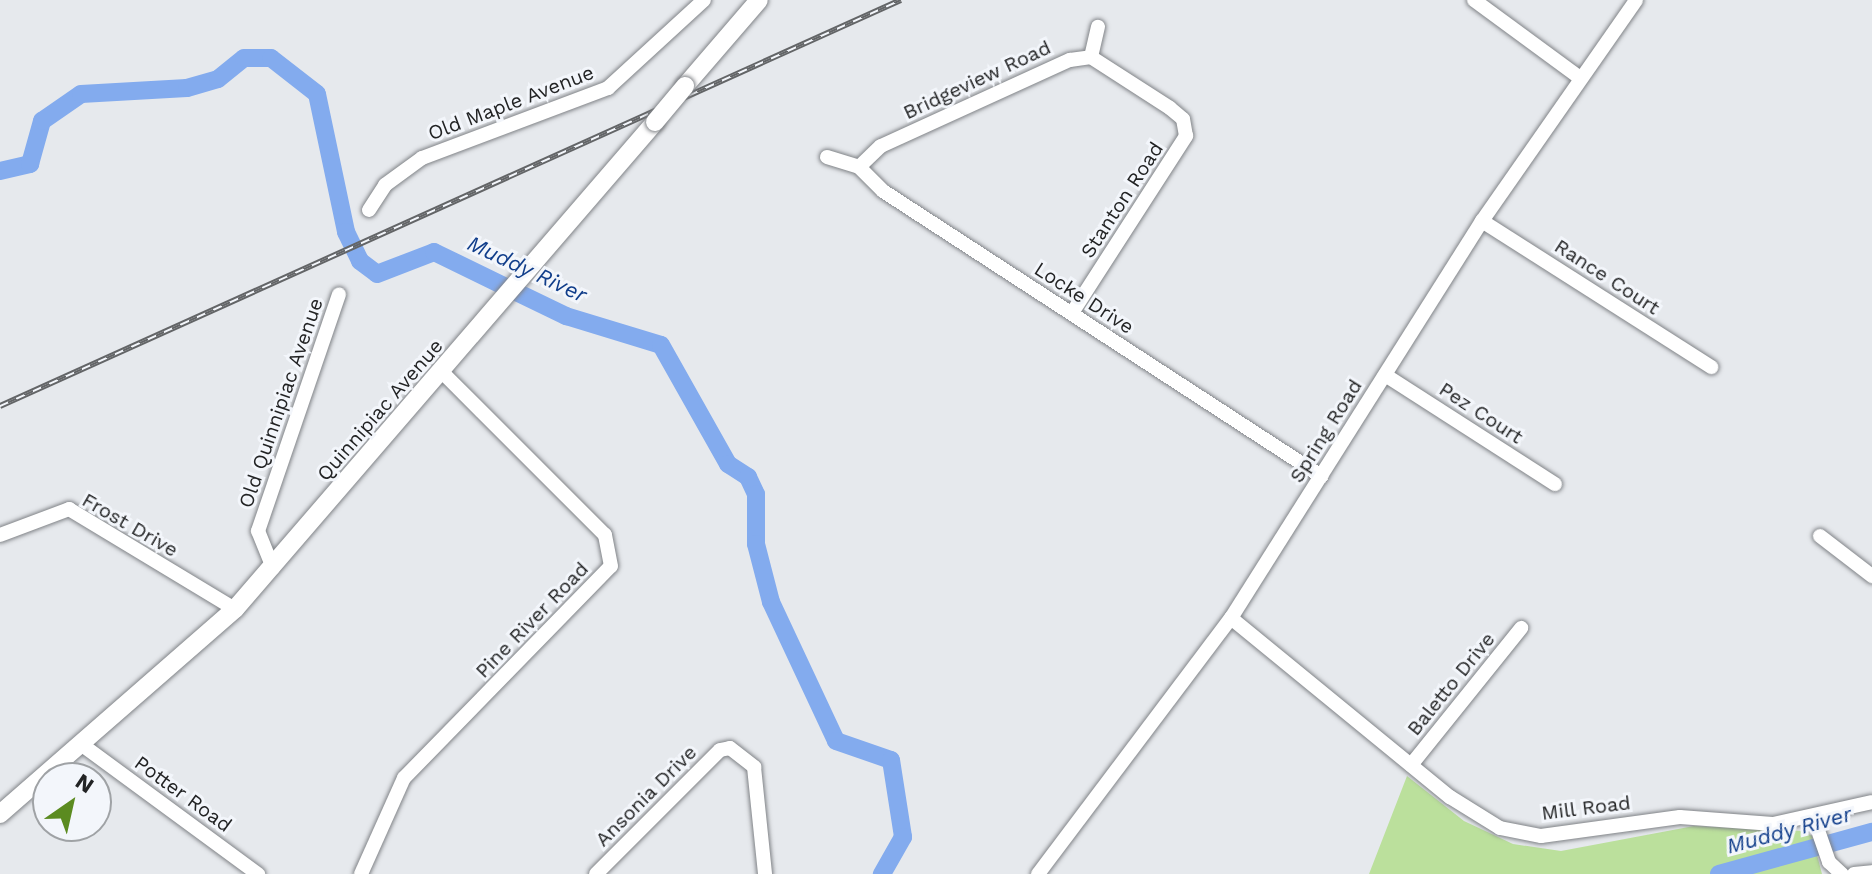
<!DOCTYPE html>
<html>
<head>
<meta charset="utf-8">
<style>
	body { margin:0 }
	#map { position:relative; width:1872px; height:874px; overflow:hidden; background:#e6e9ed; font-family:"Work Sans",sans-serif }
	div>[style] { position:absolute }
	.green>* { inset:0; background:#bbe09c }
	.river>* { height:18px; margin:-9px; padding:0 9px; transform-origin:9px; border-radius:9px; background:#83abee }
	.roads { filter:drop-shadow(0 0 2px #808387) drop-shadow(0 0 2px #808387) }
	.minor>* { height:14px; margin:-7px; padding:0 7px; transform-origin:7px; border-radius:7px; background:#fff }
	.major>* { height:18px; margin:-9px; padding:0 9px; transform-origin:9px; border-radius:9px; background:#fff }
	.rail>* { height:6px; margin-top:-3px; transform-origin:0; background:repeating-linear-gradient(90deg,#f3f6fb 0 9px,#636567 0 18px); box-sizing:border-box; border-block:2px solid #636567 }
	.bridges { filter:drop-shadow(0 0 2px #808387) drop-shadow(0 0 2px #808387) }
	.major-bridge>* { height:18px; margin:-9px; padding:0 9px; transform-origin:9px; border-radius:9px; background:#fff }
	span { translate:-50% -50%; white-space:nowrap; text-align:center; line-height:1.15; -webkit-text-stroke:6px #f3f6fb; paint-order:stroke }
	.street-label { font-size:20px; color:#222324 }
	.water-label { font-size:22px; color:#103d8a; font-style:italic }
	.north { position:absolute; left:32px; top:762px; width:80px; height:80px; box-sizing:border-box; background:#f3f6fb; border:2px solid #9fa2a5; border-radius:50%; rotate:34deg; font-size:22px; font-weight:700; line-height:32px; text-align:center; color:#222324 }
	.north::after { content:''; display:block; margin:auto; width:28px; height:36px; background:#5b8b20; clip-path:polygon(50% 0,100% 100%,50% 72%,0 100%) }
</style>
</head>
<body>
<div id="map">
	<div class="green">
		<i style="clip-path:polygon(1407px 776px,1464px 821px,1513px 844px,1561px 851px,1694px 826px,1803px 831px,1812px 836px,1822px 874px,1369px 874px)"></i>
	</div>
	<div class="river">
		<i style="left:0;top:171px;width:31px;rotate:-13deg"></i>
		<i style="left:30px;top:164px;width:45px;rotate:-74.4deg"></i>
		<i style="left:42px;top:121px;width:47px;rotate:-34.7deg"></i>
		<i style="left:81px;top:94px;width:106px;rotate:-3.2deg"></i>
		<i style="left:187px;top:88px;width:32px;rotate:-16deg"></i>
		<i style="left:218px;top:79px;width:33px;rotate:-39deg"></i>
		<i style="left:244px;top:58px;width:27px"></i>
		<i style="left:271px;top:58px;width:58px;rotate:38deg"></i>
		<i style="left:317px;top:94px;width:141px;rotate:78.1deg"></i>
		<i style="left:346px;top:232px;width:32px;rotate:64deg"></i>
		<i style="left:360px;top:261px;width:21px;rotate:37deg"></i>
		<i style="left:377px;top:274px;width:61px;rotate:-21.1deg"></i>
		<i style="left:434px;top:252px;width:147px;rotate:25.9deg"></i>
		<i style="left:566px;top:316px;width:99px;rotate:17deg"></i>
		<i style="left:661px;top:345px;width:137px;rotate:60.6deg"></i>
		<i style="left:728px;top:464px;width:24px;rotate:33deg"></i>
		<i style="left:748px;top:477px;width:19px;rotate:65deg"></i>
		<i style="left:756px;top:494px;width:50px;rotate:90deg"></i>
		<i style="left:756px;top:544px;width:60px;rotate:75.5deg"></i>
		<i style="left:771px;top:602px;width:153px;rotate:64.9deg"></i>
		<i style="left:836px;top:741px;width:58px;rotate:19.1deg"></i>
		<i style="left:891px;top:760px;width:78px;rotate:81.1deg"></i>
		<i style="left:903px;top:837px;width:43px;rotate:119.6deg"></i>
		<i style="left:1719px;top:874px;width:159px;rotate:-15.4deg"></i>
	</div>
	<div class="roads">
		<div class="minor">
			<i style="left:1474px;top:0;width:130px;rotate:36.3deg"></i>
			<i style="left:827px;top:157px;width:34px;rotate:17deg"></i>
			<i style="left:859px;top:167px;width:34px;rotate:45deg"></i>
			<i style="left:883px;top:191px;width:523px;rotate:33.05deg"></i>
			<i style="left:859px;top:167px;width:30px;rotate:-44deg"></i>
			<i style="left:881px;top:146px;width:208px;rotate:-24.5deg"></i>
			<i style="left:1070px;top:60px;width:21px;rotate:-8deg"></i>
			<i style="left:1091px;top:57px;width:31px;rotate:-77deg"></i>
			<i style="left:369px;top:210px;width:30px;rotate:-57deg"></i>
			<i style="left:385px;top:185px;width:46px;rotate:-36.1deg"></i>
			<i style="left:422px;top:158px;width:199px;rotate:-20.6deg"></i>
			<i style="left:608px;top:88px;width:130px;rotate:-42.5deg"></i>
			<i style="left:1482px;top:221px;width:272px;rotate:32.5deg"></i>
			<i style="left:1072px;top:313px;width:211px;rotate:-57.2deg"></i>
			<i style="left:1186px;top:136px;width:17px;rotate:-100deg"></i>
			<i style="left:1183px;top:119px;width:17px;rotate:-140deg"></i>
			<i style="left:1170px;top:108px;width:94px;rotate:-147.2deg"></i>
			<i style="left:1385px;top:375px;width:202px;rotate:32.7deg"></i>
			<i style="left:0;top:535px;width:74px;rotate:-20.6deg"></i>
			<i style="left:69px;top:509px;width:194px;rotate:31.1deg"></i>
			<i style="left:1820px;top:536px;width:66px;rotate:37.6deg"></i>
			<i style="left:273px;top:568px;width:40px;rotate:-112deg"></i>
			<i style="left:258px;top:531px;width:250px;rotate:-71.1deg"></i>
			<i style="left:1231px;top:618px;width:283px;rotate:39.3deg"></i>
			<i style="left:1450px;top:797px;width:59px;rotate:31.8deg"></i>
			<i style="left:1500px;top:828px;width:42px;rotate:11deg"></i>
			<i style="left:1541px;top:836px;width:140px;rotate:-7.8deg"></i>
			<i style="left:1680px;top:817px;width:93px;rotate:4.3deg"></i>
			<i style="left:1773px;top:824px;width:101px;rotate:-12.5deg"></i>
			<i style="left:85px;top:747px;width:215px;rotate:36.3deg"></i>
			<i style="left:1411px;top:765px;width:176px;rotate:-51.2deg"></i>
			<i style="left:1813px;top:816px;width:49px;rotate:70.8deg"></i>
			<i style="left:1829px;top:862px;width:18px;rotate:43deg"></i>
			<i style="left:361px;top:874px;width:105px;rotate:-65.9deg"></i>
			<i style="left:404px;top:778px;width:296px;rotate:-45.7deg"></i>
			<i style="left:611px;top:566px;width:32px;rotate:-101deg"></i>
			<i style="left:605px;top:535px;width:231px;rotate:-135deg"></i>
			<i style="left:596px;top:874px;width:175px;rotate:-45deg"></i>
			<i style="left:720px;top:750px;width:10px;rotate:-11deg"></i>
			<i style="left:730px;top:748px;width:31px;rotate:38deg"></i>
			<i style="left:754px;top:767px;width:108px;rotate:84.1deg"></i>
			<i style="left:1038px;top:874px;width:321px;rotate:-53deg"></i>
			<i style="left:1231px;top:618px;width:470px;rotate:-57.7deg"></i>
			<i style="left:1482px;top:221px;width:269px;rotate:-55.1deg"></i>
			<i style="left:1854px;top:874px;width:18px;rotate:-6deg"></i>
		</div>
		<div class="major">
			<i style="left:685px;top:86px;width:113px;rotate:-49.3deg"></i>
			<i style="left:0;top:814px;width:312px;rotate:-41.1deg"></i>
			<i style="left:235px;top:609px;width:643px;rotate:-49.22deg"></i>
		</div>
	</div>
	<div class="rail">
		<i style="left:0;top:406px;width:988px;rotate:-24.26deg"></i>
	</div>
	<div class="bridges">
		<div class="major-bridge">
			<i style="left:655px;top:122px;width:47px;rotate:-50.2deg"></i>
		</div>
	</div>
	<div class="street-label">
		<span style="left:977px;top:80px;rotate:-25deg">Bridgeview Road</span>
		<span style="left:511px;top:103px;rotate:-21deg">Old Maple Avenue</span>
		<span style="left:1122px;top:200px;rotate:-57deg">Stanton Road</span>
		<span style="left:1607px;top:277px;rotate:33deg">Rance Court</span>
		<span style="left:1084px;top:298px;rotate:33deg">Locke Drive</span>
		<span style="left:281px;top:403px;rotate:-71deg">Old Quinnipiac Avenue</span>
		<span style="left:380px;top:410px;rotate:-49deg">Quinnipiac Avenue</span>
		<span style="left:1481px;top:413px;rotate:33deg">Pez Court</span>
		<span style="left:1326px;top:431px;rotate:-58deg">Spring Road</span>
		<span style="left:130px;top:525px;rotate:30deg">Frost Drive</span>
		<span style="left:532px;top:620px;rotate:-46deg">Pine River Road</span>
		<span style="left:1451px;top:684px;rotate:-51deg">Baletto Drive</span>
		<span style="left:183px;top:794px;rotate:36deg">Potter Road</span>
		<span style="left:646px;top:796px;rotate:-45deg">Ansonia Drive</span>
		<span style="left:1586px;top:808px;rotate:-7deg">Mill Road</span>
	</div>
	<div class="water-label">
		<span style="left:527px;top:269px;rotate:25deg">Muddy River</span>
		<span style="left:1789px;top:830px;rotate:-15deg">Muddy River</span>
	</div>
	<div class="north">N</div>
</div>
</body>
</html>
